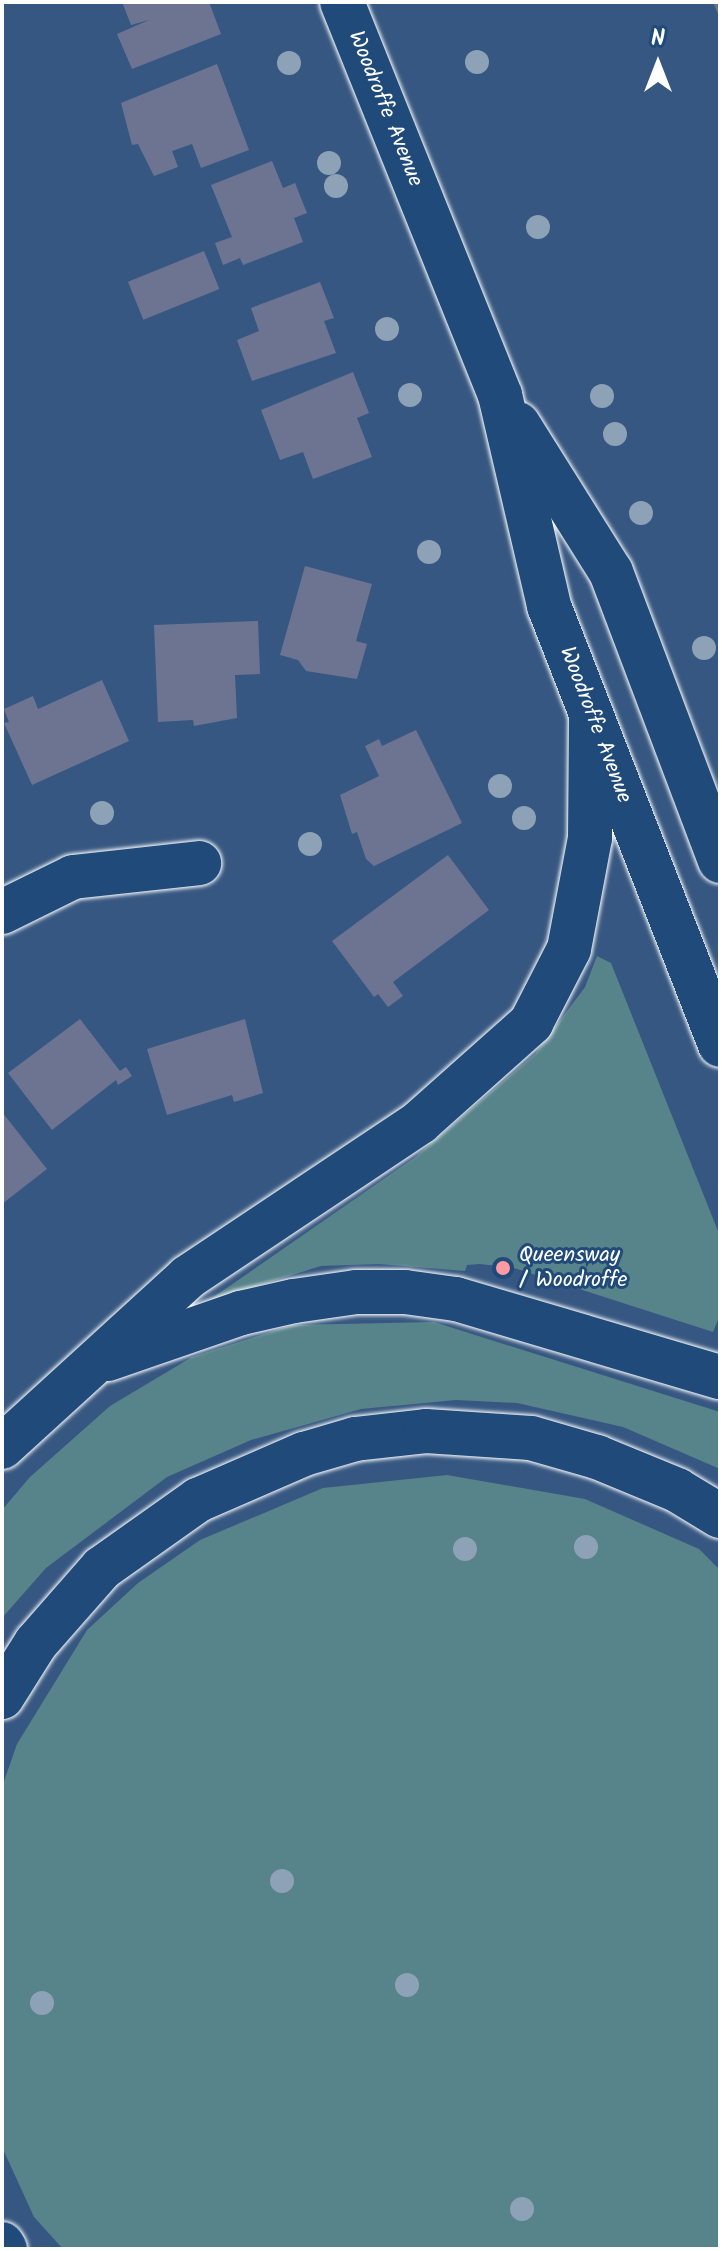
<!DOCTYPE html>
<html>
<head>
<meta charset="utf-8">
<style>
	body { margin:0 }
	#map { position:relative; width:722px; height:2251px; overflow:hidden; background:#365781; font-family:Kalam,sans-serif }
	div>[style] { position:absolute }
	.green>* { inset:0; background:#57838a }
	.building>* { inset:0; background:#6d7492; transform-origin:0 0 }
	.roads { filter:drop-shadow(0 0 2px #fff) drop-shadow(0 0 2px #fff) }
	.minor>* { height:44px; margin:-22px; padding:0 22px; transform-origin:22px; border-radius:22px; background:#1f4a7a }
	.major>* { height:44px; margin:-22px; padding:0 22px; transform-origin:22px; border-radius:22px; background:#1f4a7a }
	.highway>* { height:44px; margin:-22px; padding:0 22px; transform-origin:22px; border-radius:22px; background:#1f4a7a }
	.trees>* { width:24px; height:24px; margin:-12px; border-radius:50%; background:#8da2b6 }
	.dots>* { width:22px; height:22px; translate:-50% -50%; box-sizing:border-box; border:4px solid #1f4a7a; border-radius:50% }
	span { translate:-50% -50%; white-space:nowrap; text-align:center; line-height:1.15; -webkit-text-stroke:6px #1f4a7a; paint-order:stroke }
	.street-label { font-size:22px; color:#fff }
	.poi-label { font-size:22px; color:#fff }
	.left { translate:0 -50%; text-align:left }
	.frame { position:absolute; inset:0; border:4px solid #fff; pointer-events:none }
	.north { position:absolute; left:618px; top:24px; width:80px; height:80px; -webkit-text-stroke:6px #1f4a7a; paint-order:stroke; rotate:0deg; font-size:22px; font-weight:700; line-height:32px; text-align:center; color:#fff }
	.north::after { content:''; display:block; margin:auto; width:28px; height:36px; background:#fff; clip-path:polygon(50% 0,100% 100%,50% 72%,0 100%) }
</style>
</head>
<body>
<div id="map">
	<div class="green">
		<i style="clip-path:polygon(597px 956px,611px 963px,720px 1236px,720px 1315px,713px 1332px,514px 1268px,480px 1264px,467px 1265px,465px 1271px,379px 1264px,321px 1266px,208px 1301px,414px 1158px,535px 1054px,585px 987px)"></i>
		<i style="clip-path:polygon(434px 1322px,720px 1412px,720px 1469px,623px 1427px,517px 1403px,456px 1400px,361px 1409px,251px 1440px,167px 1477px,46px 1568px,2px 1618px,2px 1510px,30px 1477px,110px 1406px,192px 1357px,292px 1325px)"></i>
		<i style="clip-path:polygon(447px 1475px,585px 1499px,699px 1549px,720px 1570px,720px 2249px,63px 2249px,34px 2217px,2px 2147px,2px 1787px,17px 1744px,87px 1630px,138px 1583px,200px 1540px,323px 1488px)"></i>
	</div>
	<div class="building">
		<i style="clip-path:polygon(122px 2px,209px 2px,221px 34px,132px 69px,117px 34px,149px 20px,131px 25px)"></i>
		<i style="clip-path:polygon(713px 2px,720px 2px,720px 19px)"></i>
		<i style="clip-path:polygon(217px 64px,249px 150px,201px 168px,192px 144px,172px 151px,178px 167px,154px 176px,138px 144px,132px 145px,121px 103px)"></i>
		<i style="clip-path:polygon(272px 161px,283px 188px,295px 183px,307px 213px,294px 218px,303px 242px,243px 265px,240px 258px,223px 265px,215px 243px,232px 237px,211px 185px)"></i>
		<i style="left:204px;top:251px;width:41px;height:82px;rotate:68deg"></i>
		<i style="clip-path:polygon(320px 282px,334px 318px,324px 321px,336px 353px,252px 381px,237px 340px,259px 331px,251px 308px)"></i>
		<i style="clip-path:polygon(353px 372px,369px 413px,357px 418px,372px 457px,313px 479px,303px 452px,280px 460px,261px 410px)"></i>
		<i style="clip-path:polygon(305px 566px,372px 584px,356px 641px,367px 644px,357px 679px,306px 671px,298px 660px,280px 655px)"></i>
		<i style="clip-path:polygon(258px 621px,260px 674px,235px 675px,237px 718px,194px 726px,193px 720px,158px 722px,154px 625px)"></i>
		<i style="clip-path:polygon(102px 680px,129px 741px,32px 785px,4px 723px,9px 722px,4px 709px,33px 696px,38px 709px)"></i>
		<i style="clip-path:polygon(416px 730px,462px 823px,374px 866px,366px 859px,357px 832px,352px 834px,340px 795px,379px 776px,365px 746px,379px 739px,382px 746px)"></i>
		<i style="clip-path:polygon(448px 855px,489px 910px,393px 982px,403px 996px,388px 1007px,378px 994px,374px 997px,332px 941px)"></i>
		<i style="clip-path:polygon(80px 1019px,120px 1071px,126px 1067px,132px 1076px,118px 1085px,116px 1080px,52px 1130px,8px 1073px)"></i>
		<i style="clip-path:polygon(245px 1019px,263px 1093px,234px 1102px,232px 1095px,167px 1115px,147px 1049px)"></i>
		<i style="clip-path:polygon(2px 1112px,47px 1169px,2px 1204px)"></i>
	</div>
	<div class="roads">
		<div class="minor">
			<i style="left:2px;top:912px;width:79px;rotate:-26.2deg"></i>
			<i style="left:73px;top:877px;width:127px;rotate:-6.3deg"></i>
		</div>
		<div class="major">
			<i style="left:342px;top:2px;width:424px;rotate:68.1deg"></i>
			<i style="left:500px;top:395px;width:217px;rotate:76.9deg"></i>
			<i style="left:549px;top:606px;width:471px;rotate:68.7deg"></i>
			<i style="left:518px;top:424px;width:175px;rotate:57.9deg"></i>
			<i style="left:611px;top:572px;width:309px;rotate:69.3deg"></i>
		</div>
		<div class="highway">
			<i style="left:108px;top:1359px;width:141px;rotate:-19.1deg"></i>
			<i style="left:241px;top:1313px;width:54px;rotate:-12.8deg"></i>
			<i style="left:294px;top:1301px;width:63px;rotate:-8.3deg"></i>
			<i style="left:356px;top:1292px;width:49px"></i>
			<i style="left:405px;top:1292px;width:51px;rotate:7.8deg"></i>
			<i style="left:456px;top:1299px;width:275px;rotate:16.5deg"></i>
			<i style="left:2px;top:1447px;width:252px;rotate:-42.4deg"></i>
			<i style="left:188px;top:1277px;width:279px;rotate:-33.7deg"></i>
			<i style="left:420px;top:1122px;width:149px;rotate:-41.7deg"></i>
			<i style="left:531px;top:1023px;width:83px;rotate:-62.8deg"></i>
			<i style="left:569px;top:949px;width:113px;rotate:-79.3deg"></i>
			<i style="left:590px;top:838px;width:124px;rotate:-89.5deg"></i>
			<i style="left:2px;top:1697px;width:64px;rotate:-57.8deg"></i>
			<i style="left:36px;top:1643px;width:100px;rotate:-48.7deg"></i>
			<i style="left:102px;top:1568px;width:118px;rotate:-35.3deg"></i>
			<i style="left:198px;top:1500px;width:116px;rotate:-23.5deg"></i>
			<i style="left:304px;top:1454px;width:53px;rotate:-16.4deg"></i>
			<i style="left:355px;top:1439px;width:71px;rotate:-6.4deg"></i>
			<i style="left:426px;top:1431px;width:105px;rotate:3.8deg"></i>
			<i style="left:531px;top:1438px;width:69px;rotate:16.1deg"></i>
			<i style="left:597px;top:1457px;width:87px;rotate:22.4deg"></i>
			<i style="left:677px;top:1490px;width:50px;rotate:31.2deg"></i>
			<i style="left:2px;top:2244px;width:6px;rotate:59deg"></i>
		</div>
	</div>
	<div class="trees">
		<i style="left:477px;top:62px"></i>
		<i style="left:289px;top:63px"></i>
		<i style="left:329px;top:163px"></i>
		<i style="left:336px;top:186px"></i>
		<i style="left:538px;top:227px"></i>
		<i style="left:387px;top:329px"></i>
		<i style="left:410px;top:395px"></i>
		<i style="left:602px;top:396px"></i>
		<i style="left:615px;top:434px"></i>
		<i style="left:641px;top:513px"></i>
		<i style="left:429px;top:552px"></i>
		<i style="left:704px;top:648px"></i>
		<i style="left:500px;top:786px"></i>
		<i style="left:102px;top:813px"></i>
		<i style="left:524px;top:818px"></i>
		<i style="left:310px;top:844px"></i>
		<i style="left:586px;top:1547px"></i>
		<i style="left:465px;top:1549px"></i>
		<i style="left:282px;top:1881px"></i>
		<i style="left:407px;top:1985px"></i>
		<i style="left:42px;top:2003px"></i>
		<i style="left:522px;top:2209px"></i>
	</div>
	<div class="dots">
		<i style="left:503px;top:1268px;background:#ff9aa2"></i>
	</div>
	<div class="street-label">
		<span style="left:385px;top:109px;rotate:68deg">Woodroffe Avenue</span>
		<span style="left:595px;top:725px;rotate:69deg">Woodroffe Avenue</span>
	</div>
	<div class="poi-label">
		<span class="left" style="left:519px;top:1268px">Queensway<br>/ Woodroffe</span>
	</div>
	<div class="frame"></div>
	<div class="north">N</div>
</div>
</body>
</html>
